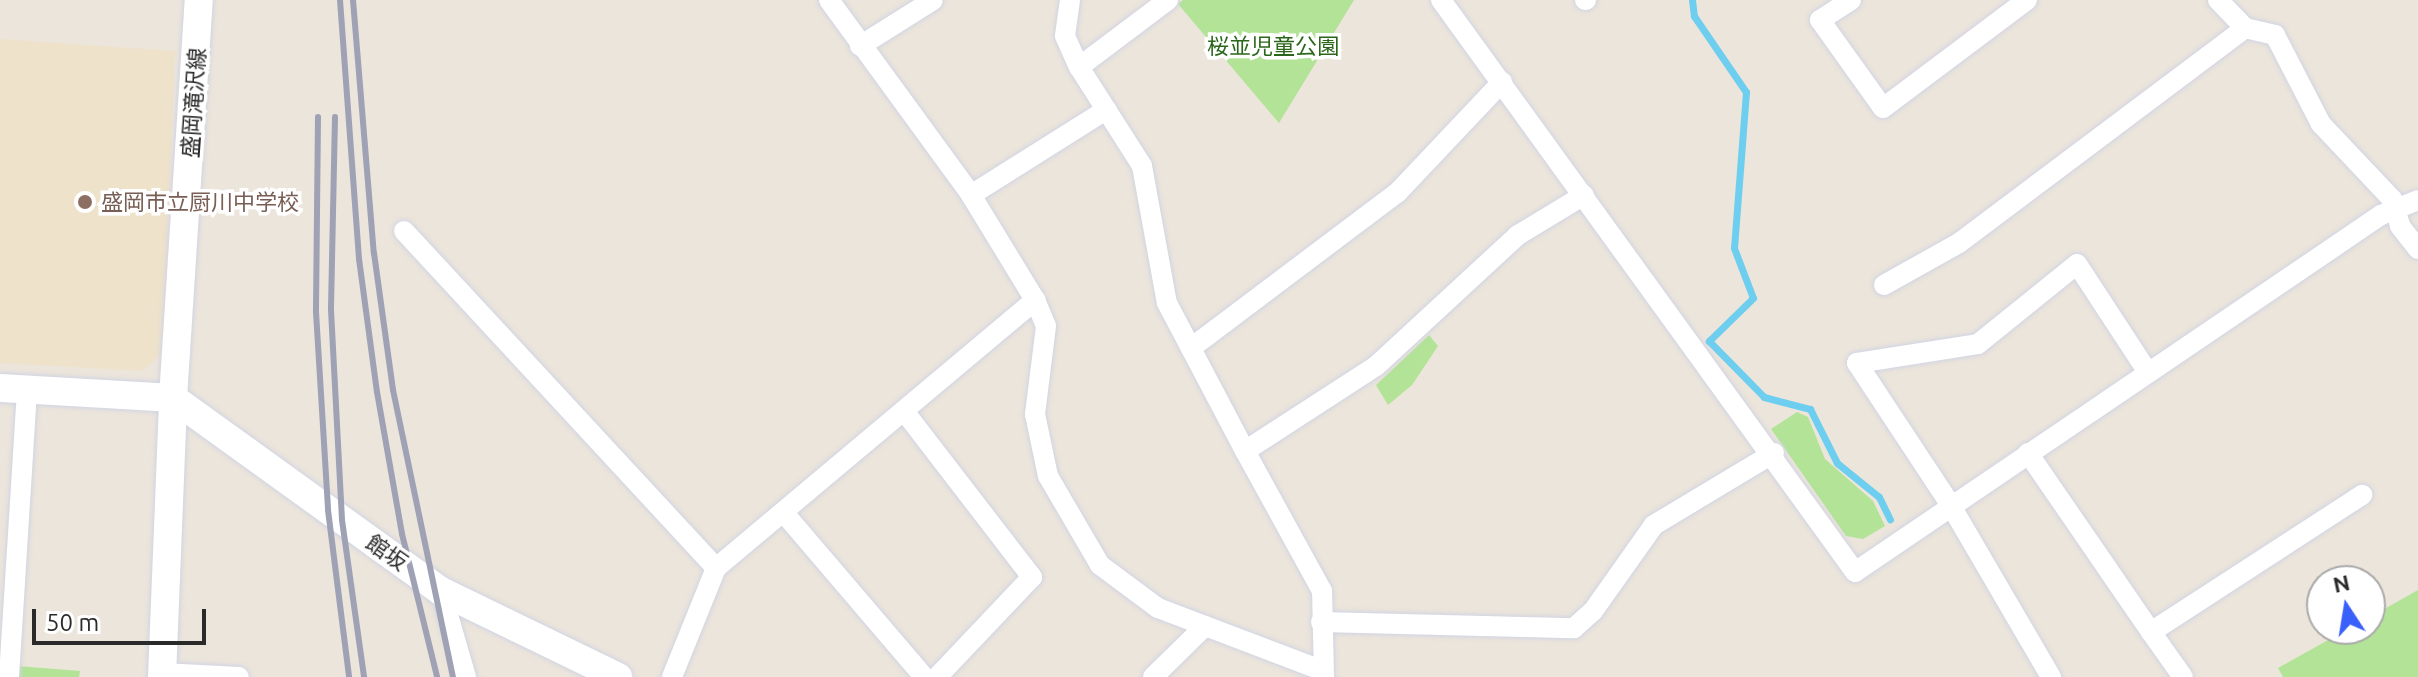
<!DOCTYPE html>
<html>
<head>
<meta charset="utf-8">
<style>
	body { margin:0 }
	#map { position:relative; width:2418px; height:677px; overflow:hidden; background:#ece5db; font-family:Ubuntu,"Noto Sans JP",sans-serif }
	div>[style] { position:absolute }
	.education>* { inset:0; background:#eee2cb }
	.green>* { inset:0; background:#b2e397 }
	.stream>* { height:7px; margin:-3.5px; padding:0 3.5px; transform-origin:3.5px; border-radius:3.5px; background:#6eceef }
	.roads { filter:drop-shadow(0 0 2px #d1d4e3) drop-shadow(0 0 2px #d1d4e3) }
	.street>* { height:20px; margin:-10px; padding:0 10px; transform-origin:10px; border-radius:10px; background:#fff }
	.secondary>* { height:28px; margin:-14px; padding:0 14px; transform-origin:14px; border-radius:14px; background:#fff }
	.rail>* { height:6px; margin:-3px; padding:0 3px; transform-origin:3px; border-radius:3px; background:#9ea2b4 }
	.dots>* { width:22px; height:22px; translate:-50% -50%; box-sizing:border-box; border:4px solid #fff; border-radius:50% }
	span { translate:-50% -50%; white-space:nowrap; text-align:center; line-height:1.15; -webkit-text-stroke:7px #fff; paint-order:stroke }
	.park-label { font-size:22px; color:#2b671a }
	.street-label { font-size:22px; color:#2a2a2a }
	.education-label { font-size:22px; color:#785e54 }
	.left { translate:0 -50%; text-align:left }
	.north { position:absolute; left:2306px; top:565px; width:80px; height:80px; box-sizing:border-box; background:#fff; border:2px solid #aaa; border-radius:50%; rotate:348deg; font-size:22px; font-weight:700; line-height:32px; text-align:center; color:#2a2a2a }
	.north::after { content:''; display:block; margin:auto; width:28px; height:36px; background:#3a60fa; clip-path:polygon(50% 0,100% 100%,50% 72%,0 100%) }
	.scale { position:absolute; left:32px; top:609px; width:174px; height:36px; box-sizing:border-box; border:4px solid #2a2a2a; border-top:0; padding-left:10px; font-size:24px; line-height:28px; white-space:nowrap; color:#2a2a2a; -webkit-text-stroke:6px #fff; paint-order:stroke }
</style>
</head>
<body>
<div id="map">
	<div class="education">
		<i style="clip-path:polygon(0 39px,175px 51px,163px 353px,142px 371px,0 363px)"></i>
	</div>
	<div class="green">
		<i style="clip-path:polygon(1183px 0,1354px 0,1279px 123px,1178px 4px)"></i>
		<i style="clip-path:polygon(1429px 335px,1438px 346px,1412px 385px,1388px 405px,1376px 385px)"></i>
		<i style="clip-path:polygon(1797px 412px,1808px 417px,1825px 459px,1873px 501px,1885px 526px,1863px 539px,1846px 536px,1771px 429px)"></i>
		<i style="clip-path:polygon(2418px 590px,2418px 677px,2283px 677px,2278px 668px,2348px 629px,2370px 629px,2370px 617px)"></i>
		<i style="clip-path:polygon(17px 666px,80px 671px,79px 677px,16px 677px)"></i>
	</div>
	<div class="stream">
		<i style="left:1692px;top:0;width:16px;rotate:83deg"></i>
		<i style="left:1694px;top:16px;width:92px;rotate:55.6deg"></i>
		<i style="left:1746px;top:92px;width:156px;rotate:94.4deg"></i>
		<i style="left:1734px;top:248px;width:53px;rotate:69.2deg"></i>
		<i style="left:1753px;top:298px;width:62px;rotate:135.7deg"></i>
		<i style="left:1709px;top:341px;width:78px;rotate:45.5deg"></i>
		<i style="left:1764px;top:397px;width:48px;rotate:14.6deg"></i>
		<i style="left:1810px;top:409px;width:60px;rotate:63.4deg"></i>
		<i style="left:1837px;top:463px;width:54px;rotate:39deg"></i>
		<i style="left:1879px;top:497px;width:25px;rotate:64deg"></i>
	</div>
	<div class="roads">
		<div class="street">
			<i style="left:829px;top:0;width:241px;rotate:53.9deg"></i>
			<i style="left:971px;top:195px;width:123px;rotate:58.6deg"></i>
			<i style="left:1035px;top:300px;width:28px;rotate:67deg"></i>
			<i style="left:1046px;top:326px;width:89px;rotate:97.1deg"></i>
			<i style="left:1035px;top:414px;width:63px;rotate:78.2deg"></i>
			<i style="left:1048px;top:476px;width:103px;rotate:59.7deg"></i>
			<i style="left:1100px;top:565px;width:72px;rotate:36.6deg"></i>
			<i style="left:1158px;top:608px;width:174px;rotate:20.8deg"></i>
			<i style="left:1070px;top:0;width:36px;rotate:98deg"></i>
			<i style="left:1065px;top:36px;width:34px;rotate:66deg"></i>
			<i style="left:1168px;top:0;width:111px;rotate:143deg"></i>
			<i style="left:1079px;top:67px;width:117px;rotate:57.5deg"></i>
			<i style="left:1142px;top:166px;width:139px;rotate:79.7deg"></i>
			<i style="left:1167px;top:303px;width:167px;rotate:62.2deg"></i>
			<i style="left:1441px;top:0;width:706px;rotate:54.1deg"></i>
			<i style="left:1855px;top:572px;width:636px;rotate:-34.17deg"></i>
			<i style="left:2381px;top:215px;width:40px;rotate:-22deg"></i>
			<i style="left:1585px;top:0;width:1px"></i>
			<i style="left:1851px;top:0;width:37px;rotate:147deg"></i>
			<i style="left:1820px;top:20px;width:108px;rotate:54.4deg"></i>
			<i style="left:1883px;top:108px;width:180px;rotate:-36.9deg"></i>
			<i style="left:2218px;top:0;width:39px;rotate:46deg"></i>
			<i style="left:2245px;top:28px;width:31px;rotate:13deg"></i>
			<i style="left:2275px;top:35px;width:100px;rotate:62.7deg"></i>
			<i style="left:2321px;top:124px;width:103px;rotate:46.6deg"></i>
			<i style="left:2392px;top:199px;width:28px;rotate:73deg"></i>
			<i style="left:2400px;top:226px;width:29px;rotate:52deg"></i>
			<i style="left:860px;top:46px;width:86px;rotate:-32.2deg"></i>
			<i style="left:971px;top:195px;width:160px;rotate:-32.2deg"></i>
			<i style="left:404px;top:231px;width:459px;rotate:47.2deg"></i>
			<i style="left:1884px;top:285px;width:86px;rotate:-29.2deg"></i>
			<i style="left:1959px;top:243px;width:358px;rotate:-36.9deg"></i>
			<i style="left:1191px;top:348px;width:258px;rotate:-37deg"></i>
			<i style="left:1397px;top:193px;width:153px;rotate:-46.6deg"></i>
			<i style="left:904px;top:411px;width:210px;rotate:52.4deg"></i>
			<i style="left:1032px;top:577px;width:138px;rotate:133.5deg"></i>
			<i style="left:2028px;top:453px;width:217px;rotate:55.5deg"></i>
			<i style="left:2151px;top:632px;width:252px;rotate:-33deg"></i>
			<i style="left:784px;top:513px;width:216px;rotate:49.5deg"></i>
			<i style="left:441px;top:591px;width:90px;rotate:73.8deg"></i>
			<i style="left:1321px;top:622px;width:253px;rotate:1.4deg"></i>
			<i style="left:1574px;top:628px;width:25px;rotate:-42deg"></i>
			<i style="left:1593px;top:611px;width:105px;rotate:-54.7deg"></i>
			<i style="left:1654px;top:525px;width:140px;rotate:-31deg"></i>
			<i style="left:2151px;top:632px;width:55px;rotate:54.6deg"></i>
			<i style="left:162px;top:673px;width:77px;rotate:3deg"></i>
			<i style="left:9px;top:677px;width:288px;rotate:-86.4deg"></i>
			<i style="left:672px;top:677px;width:118px;rotate:-68deg"></i>
			<i style="left:716px;top:568px;width:417px;rotate:-40deg"></i>
			<i style="left:1153px;top:677px;width:73px;rotate:-44.4deg"></i>
			<i style="left:1324px;top:677px;width:86px;rotate:-91.3deg"></i>
			<i style="left:1322px;top:591px;width:160px;rotate:-118.8deg"></i>
			<i style="left:1245px;top:451px;width:156px;rotate:-33deg"></i>
			<i style="left:1376px;top:366px;width:193px;rotate:-42.7deg"></i>
			<i style="left:1518px;top:235px;width:77px;rotate:-31.2deg"></i>
			<i style="left:2051px;top:677px;width:200px;rotate:-120.3deg"></i>
			<i style="left:1950px;top:504px;width:169px;rotate:-123.4deg"></i>
			<i style="left:1857px;top:363px;width:122px;rotate:-8.9deg"></i>
			<i style="left:1978px;top:344px;width:127px;rotate:-38.9deg"></i>
			<i style="left:2077px;top:264px;width:128px;rotate:56.8deg"></i>
		</div>
		<div class="secondary">
			<i style="left:0;top:388px;width:173px;rotate:3.3deg"></i>
			<i style="left:173px;top:398px;width:330px;rotate:35.8deg"></i>
			<i style="left:441px;top:591px;width:197px;rotate:25.9deg"></i>
			<i style="left:162px;top:677px;width:279px;rotate:-87.7deg"></i>
			<i style="left:173px;top:398px;width:399px;rotate:-86.3deg"></i>
		</div>
	</div>
	<div class="rail">
		<i style="left:340px;top:0;width:260px;rotate:85.8deg"></i>
		<i style="left:359px;top:259px;width:134px;rotate:82.3deg"></i>
		<i style="left:377px;top:392px;width:144px;rotate:80deg"></i>
		<i style="left:402px;top:534px;width:147px;rotate:76.2deg"></i>
		<i style="left:353px;top:0;width:254px;rotate:85.3deg"></i>
		<i style="left:374px;top:253px;width:138px;rotate:82.1deg"></i>
		<i style="left:393px;top:390px;width:293px;rotate:78.2deg"></i>
		<i style="left:318px;top:117px;width:195px;rotate:90.6deg"></i>
		<i style="left:316px;top:312px;width:198px;rotate:86.5deg"></i>
		<i style="left:328px;top:510px;width:168px;rotate:82.8deg"></i>
		<i style="left:335px;top:117px;width:193px;rotate:91.2deg"></i>
		<i style="left:331px;top:310px;width:210px;rotate:87deg"></i>
		<i style="left:342px;top:520px;width:159px;rotate:82deg"></i>
	</div>
	<div class="dots">
		<i style="left:85px;top:202px;background:#8d6e63"></i>
	</div>
	<div class="park-label">
		<span style="left:1273px;top:46px">桜並児童公園</span>
	</div>
	<div class="street-label">
		<span style="left:193px;top:103px;rotate:-86deg">盛岡滝沢線</span>
		<span style="left:387px;top:552px;rotate:35deg">館坂</span>
	</div>
	<div class="education-label">
		<span class="left" style="left:101px;top:202px">盛岡市立厨川中学校</span>
	</div>
	<div class="north">N</div>
	<div class="scale">50 m</div>
</div>
</body>
</html>
